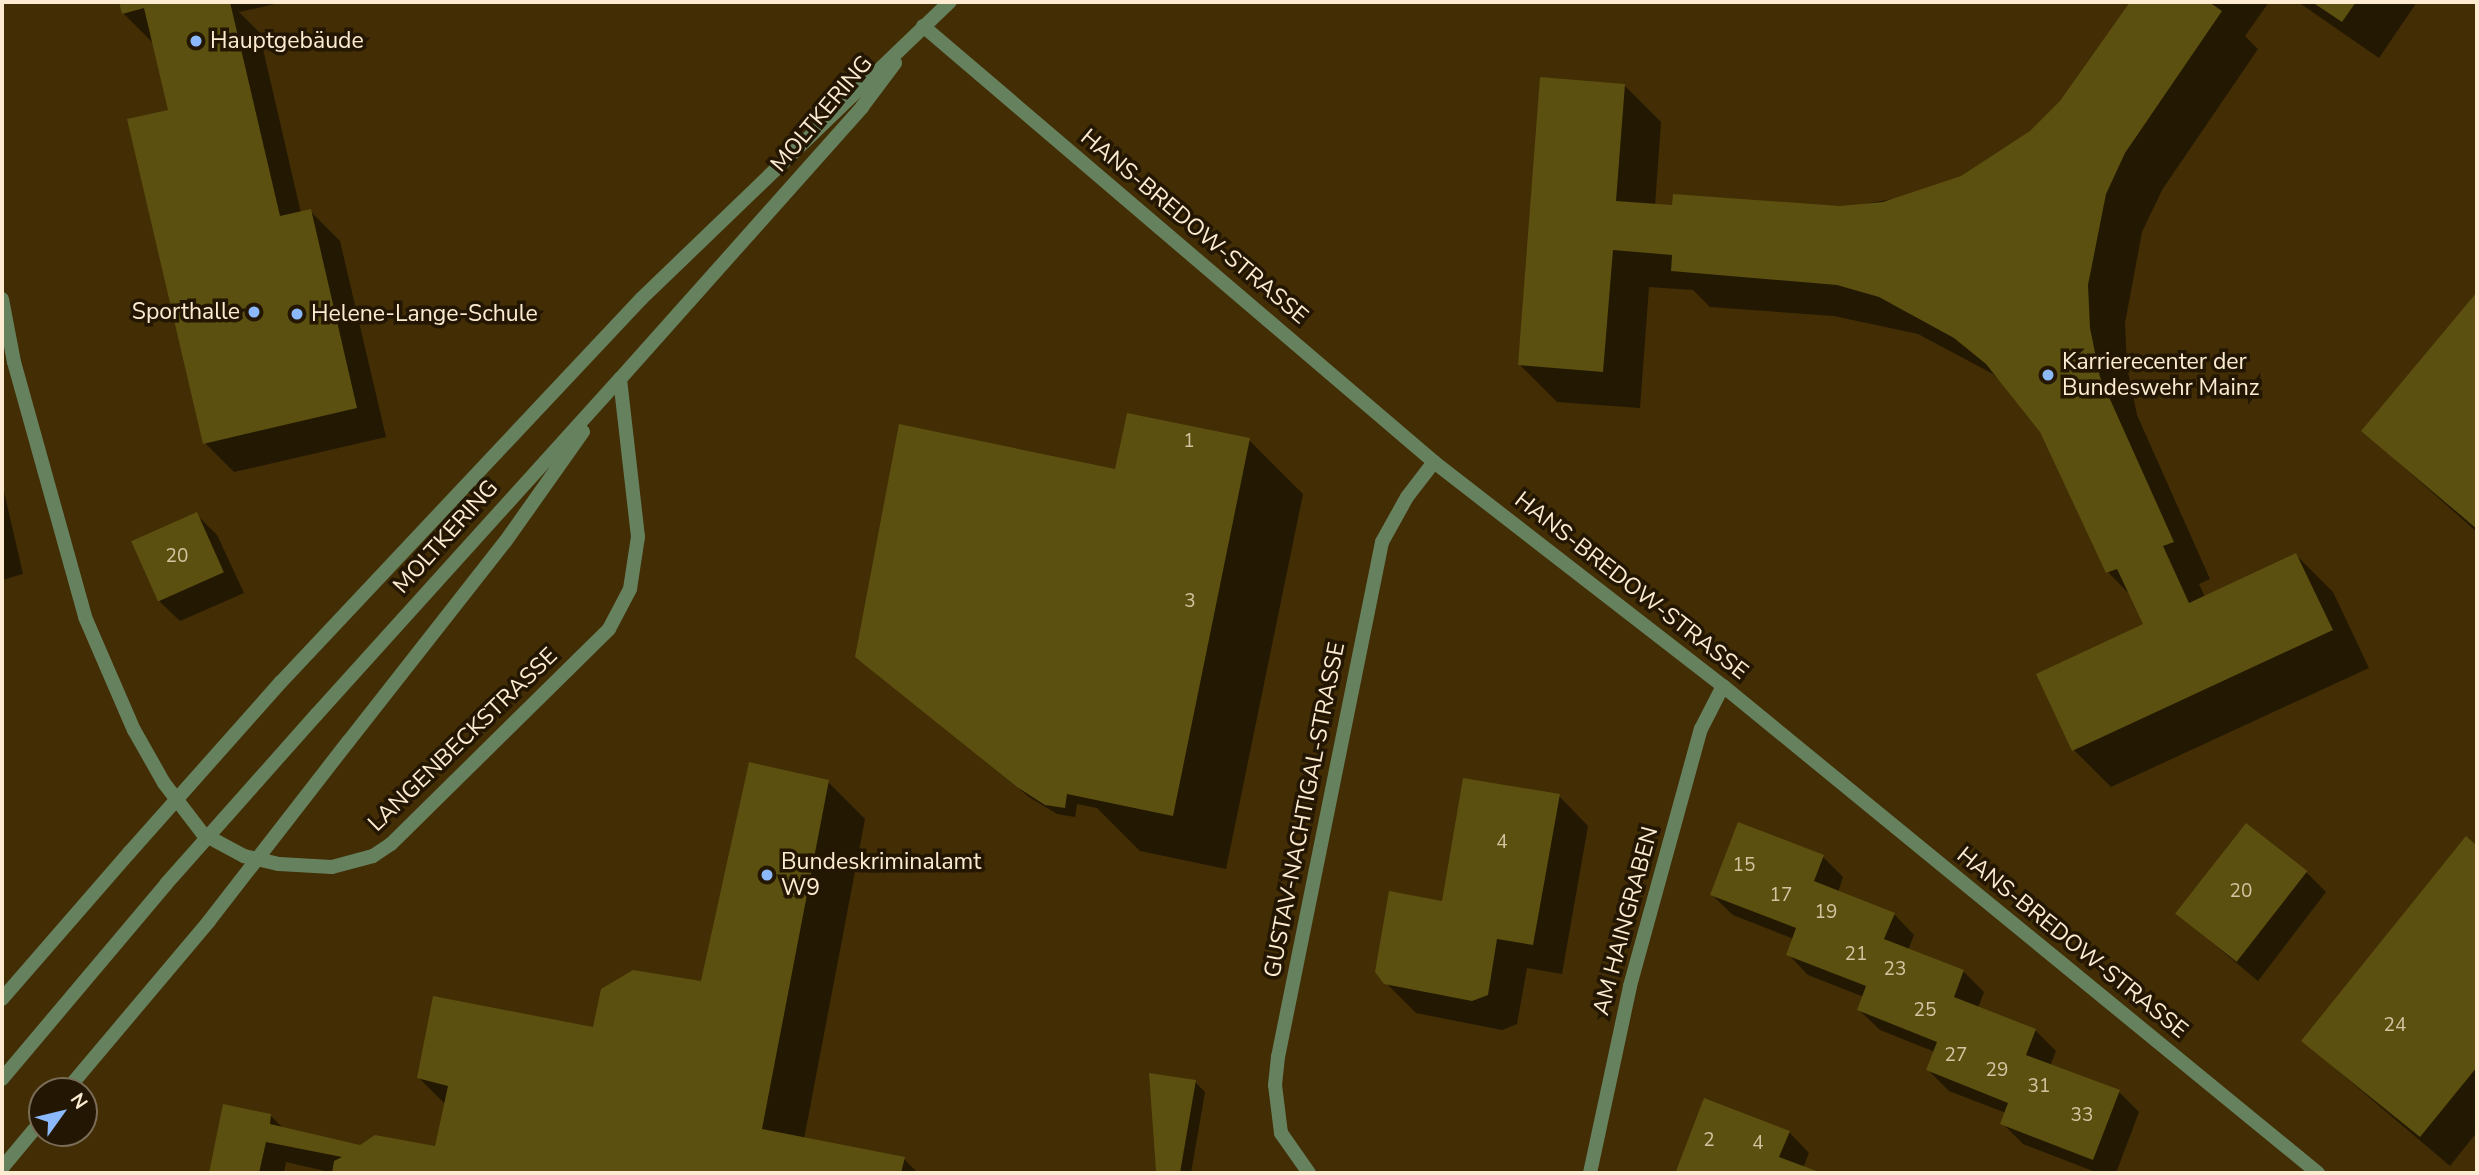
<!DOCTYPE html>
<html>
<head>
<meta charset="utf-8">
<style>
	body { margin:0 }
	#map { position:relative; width:2479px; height:1175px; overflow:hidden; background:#422d04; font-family:"Nunito Sans",sans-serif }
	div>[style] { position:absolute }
	.shadow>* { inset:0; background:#0007 }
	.building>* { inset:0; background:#5b500f; transform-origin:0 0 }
	.minor>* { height:14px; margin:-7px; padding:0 7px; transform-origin:7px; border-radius:7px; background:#66815e }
	.tertiary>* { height:14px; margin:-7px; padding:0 7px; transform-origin:7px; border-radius:7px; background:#66815e }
	.tertiary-bridge>* { height:14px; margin:-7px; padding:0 7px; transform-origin:7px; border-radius:7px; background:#66815e }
	.dots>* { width:19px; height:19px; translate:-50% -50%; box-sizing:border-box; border:4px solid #231703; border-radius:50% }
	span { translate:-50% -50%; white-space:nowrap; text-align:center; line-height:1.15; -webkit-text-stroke:7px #231703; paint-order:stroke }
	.number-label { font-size:19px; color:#d4c4a1 }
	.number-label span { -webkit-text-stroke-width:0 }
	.poi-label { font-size:23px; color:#fdebd2 }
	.left { translate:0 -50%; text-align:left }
	.right { translate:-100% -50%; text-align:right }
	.street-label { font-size:23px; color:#fdebd2 }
	.frame { position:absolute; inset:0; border:4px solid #fdebd2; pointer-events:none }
	.north { position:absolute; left:28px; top:1077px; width:70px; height:70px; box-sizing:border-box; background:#231703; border:2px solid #7a6c56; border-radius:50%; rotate:56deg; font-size:19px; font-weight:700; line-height:28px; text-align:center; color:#fdebd2 }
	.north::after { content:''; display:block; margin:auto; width:24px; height:32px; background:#8cb9fc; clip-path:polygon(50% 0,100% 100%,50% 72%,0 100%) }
</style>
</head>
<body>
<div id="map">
	<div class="shadow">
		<i style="clip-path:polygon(121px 2px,284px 2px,239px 12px,259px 32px,301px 213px,310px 211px,340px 241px,386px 437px,234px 472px,205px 443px,170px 111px,153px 43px,123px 13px)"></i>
		<i style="clip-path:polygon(2132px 2px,2269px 2px,2245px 36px,2258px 49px,2162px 190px,2142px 232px,2125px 323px,2127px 367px,2137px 415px,2210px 579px,2199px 584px,2205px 597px,2296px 555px,2333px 592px,2369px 668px,2111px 787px,2074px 750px,2145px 625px,2131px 596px,2108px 572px,2042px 431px,2021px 401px,1993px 374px,1918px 334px,1834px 316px,1710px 307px,1693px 290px,1649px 287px,1640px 408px,1557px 402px,1520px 365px,1624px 85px,1661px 122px,1655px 206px,1840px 208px,1923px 194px,1962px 178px,2031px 133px,2061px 102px)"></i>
		<i style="clip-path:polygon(2298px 2px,2417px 2px,2379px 58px)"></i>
		<i style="clip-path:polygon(2477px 295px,2477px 532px,2363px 431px)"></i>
		<i style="clip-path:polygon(1249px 440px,1303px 494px,1226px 869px,1140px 851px,1097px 808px,1077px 804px,1075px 817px,1057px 814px,1029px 797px,857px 656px,1117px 471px)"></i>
		<i style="clip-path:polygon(2px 483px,23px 574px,2px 580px)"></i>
		<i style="clip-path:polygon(196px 514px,217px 535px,244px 593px,180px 621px,159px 601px)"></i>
		<i style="clip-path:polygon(828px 782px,865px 819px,804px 1139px,904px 1159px,918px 1173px,334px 1173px,286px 1162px,284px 1173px,211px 1173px,224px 1106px,270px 1115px,285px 1130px,359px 1147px,437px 1148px,446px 1105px,419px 1078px,594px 1029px,703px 983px)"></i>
		<i style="clip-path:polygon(1559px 796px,1588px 826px,1562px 974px,1527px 968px,1517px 1024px,1502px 1030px,1416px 1013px,1386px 983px,1444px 903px)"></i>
		<i style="clip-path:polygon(2466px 839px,2477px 848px,2477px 1132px,2450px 1166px,2303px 1041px)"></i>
		<i style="clip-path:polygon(1823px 857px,1843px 877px,1838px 892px,1894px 914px,1914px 935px,1908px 950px,1963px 971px,1984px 992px,1978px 1008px,2035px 1030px,2056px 1051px,2050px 1066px,2119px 1092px,2139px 1112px,2116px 1173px,2098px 1173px,2023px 1144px,2002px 1123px,2006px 1113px,1949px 1091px,1928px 1070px,1935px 1052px,1880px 1030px,1859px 1010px,1864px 997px,1808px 975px,1788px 954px,1794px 939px,1733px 915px,1712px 895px)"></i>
		<i style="clip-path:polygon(2306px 872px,2326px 892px,2258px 981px,2178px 914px)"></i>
		<i style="clip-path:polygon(1195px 1082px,1205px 1092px,1191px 1173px,1160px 1173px,1157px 1170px)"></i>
		<i style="clip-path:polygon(1789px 1132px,1809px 1153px,1803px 1168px,1817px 1173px,1678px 1170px)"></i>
	</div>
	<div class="building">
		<i style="clip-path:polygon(119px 2px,230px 2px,280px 216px,311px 209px,357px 408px,203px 444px,127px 119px,168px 110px,144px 8px,122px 14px)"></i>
		<i style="clip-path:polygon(2130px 2px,2209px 2px,2222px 11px,2125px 153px,2106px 194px,2088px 285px,2090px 328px,2100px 377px,2174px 542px,2163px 546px,2189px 603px,2296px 553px,2333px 630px,2072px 751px,2036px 674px,2143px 624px,2117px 569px,2106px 573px,2040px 432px,1986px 364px,1954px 338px,1879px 297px,1837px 285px,1671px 271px,1672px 255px,1613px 250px,1603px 372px,1518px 365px,1540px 77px,1625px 84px,1616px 201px,1672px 205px,1673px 194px,1840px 206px,1883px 202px,1961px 176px,2030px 131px,2060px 101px)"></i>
		<i style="clip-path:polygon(2312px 2px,2356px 2px,2342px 22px)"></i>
		<i style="clip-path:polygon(2477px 292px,2477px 529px,2361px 431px)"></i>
		<i style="clip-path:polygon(1127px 413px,1250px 438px,1173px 816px,1067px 794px,1065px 808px,1045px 805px,1017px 787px,855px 657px,899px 424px,1115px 469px)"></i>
		<i style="left:197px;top:512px;width:66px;height:72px;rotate:66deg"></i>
		<i style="clip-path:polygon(749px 762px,829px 780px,762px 1129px,905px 1157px,901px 1173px,332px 1173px,334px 1161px,342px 1157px,266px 1142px,259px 1173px,209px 1173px,223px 1104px,271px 1114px,270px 1124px,360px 1145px,375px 1135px,435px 1146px,448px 1086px,417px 1078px,433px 996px,593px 1027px,601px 989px,633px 970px,701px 981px)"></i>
		<i style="clip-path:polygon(1463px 778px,1560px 794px,1533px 945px,1497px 939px,1488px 995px,1472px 1001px,1384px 984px,1375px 972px,1389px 891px,1442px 901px)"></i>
		<i style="clip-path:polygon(1738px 822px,1824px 855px,1814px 881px,1895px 913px,1884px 939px,1964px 970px,1954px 997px,2036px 1029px,2026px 1055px,2120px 1090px,2093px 1160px,2000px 1124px,2008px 1103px,1926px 1070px,1937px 1042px,1857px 1010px,1866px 986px,1786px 955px,1796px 928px,1710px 895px)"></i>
		<i style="left:2246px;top:823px;width:78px;height:115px;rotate:38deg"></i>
		<i style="clip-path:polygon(2466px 836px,2477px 846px,2477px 1067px,2420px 1137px,2301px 1041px)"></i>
		<i style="clip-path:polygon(1149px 1073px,1196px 1080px,1180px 1173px,1156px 1171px)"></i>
		<i style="clip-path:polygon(1704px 1098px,1790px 1131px,1779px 1157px,1822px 1173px,1676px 1171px)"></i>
	</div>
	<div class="minor">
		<i style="left:923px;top:26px;width:672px;rotate:40.47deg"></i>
		<i style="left:1434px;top:462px;width:366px;rotate:37.8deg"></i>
		<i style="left:1723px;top:686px;width:769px;rotate:39.3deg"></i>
		<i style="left:2px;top:299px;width:64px;rotate:79.2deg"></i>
		<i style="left:14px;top:362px;width:265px;rotate:74.4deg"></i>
		<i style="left:85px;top:617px;width:123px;rotate:66.6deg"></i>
		<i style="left:134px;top:730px;width:61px;rotate:60.5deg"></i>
		<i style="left:164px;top:783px;width:64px;rotate:52.6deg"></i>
		<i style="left:203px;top:834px;width:47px;rotate:28.2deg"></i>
		<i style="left:244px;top:856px;width:36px;rotate:13deg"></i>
		<i style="left:279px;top:864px;width:53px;rotate:3.2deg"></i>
		<i style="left:332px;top:867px;width:42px;rotate:-15deg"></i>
		<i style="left:373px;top:856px;width:22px;rotate:-34deg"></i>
		<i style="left:391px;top:844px;width:306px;rotate:-44.6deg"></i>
		<i style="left:609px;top:629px;width:45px;rotate:-62.3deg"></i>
		<i style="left:630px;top:589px;width:53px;rotate:-81.3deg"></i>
		<i style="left:638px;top:537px;width:159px;rotate:-96.5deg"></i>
		<i style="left:1309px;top:1173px;width:49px;rotate:-125deg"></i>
		<i style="left:1281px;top:1133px;width:48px;rotate:-97.1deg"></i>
		<i style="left:1275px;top:1085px;width:28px;rotate:-84deg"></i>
		<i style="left:1278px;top:1057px;width:525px;rotate:-78.58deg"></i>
		<i style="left:1382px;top:542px;width:51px;rotate:-60.9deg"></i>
		<i style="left:1407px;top:497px;width:44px;rotate:-52.4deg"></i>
		<i style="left:1590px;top:1173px;width:191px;rotate:-77.9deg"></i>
		<i style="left:1630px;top:986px;width:267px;rotate:-74.6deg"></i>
		<i style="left:1701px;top:729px;width:48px;rotate:-62.9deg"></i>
	</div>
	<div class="tertiary">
		<i style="left:281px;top:682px;width:526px;rotate:-46.77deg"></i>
		<i style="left:641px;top:299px;width:429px;rotate:-43.9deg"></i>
		<i style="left:317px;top:714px;width:452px;rotate:-47.9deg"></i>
		<i style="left:620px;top:379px;width:364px;rotate:-48.3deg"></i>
		<i style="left:862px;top:107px;width:55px;rotate:-53.1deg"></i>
		<i style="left:348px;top:742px;width:254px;rotate:-51.9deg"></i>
		<i style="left:505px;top:542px;width:135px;rotate:-54.7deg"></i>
		<i style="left:2px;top:999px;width:194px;rotate:-49deg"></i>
		<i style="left:2px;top:1079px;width:255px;rotate:-49.9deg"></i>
		<i style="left:66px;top:1091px;width:222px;rotate:-49.9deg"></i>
		<i style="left:2px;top:1168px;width:62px;rotate:-50.2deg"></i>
	</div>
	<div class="tertiary-bridge">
		<i style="left:129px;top:853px;width:229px;rotate:-48.4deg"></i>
		<i style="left:166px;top:884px;width:227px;rotate:-48.4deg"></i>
		<i style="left:209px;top:921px;width:227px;rotate:-52.2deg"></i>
	</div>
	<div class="dots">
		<i style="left:196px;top:41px;background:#8cb9fc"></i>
		<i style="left:254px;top:312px;background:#8cb9fc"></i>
		<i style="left:297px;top:314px;background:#8cb9fc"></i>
		<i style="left:2048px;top:375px;background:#8cb9fc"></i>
		<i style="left:767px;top:875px;background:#8cb9fc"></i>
	</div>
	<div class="number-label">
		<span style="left:1189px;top:442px">1</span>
		<span style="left:177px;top:557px">20</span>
		<span style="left:1190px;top:602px">3</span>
		<span style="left:1502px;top:843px">4</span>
		<span style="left:1744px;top:866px">15</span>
		<span style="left:2241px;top:892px">20</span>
		<span style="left:1781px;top:896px">17</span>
		<span style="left:1826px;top:913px">19</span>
		<span style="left:1856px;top:955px">21</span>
		<span style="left:1895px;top:970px">23</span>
		<span style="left:1925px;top:1011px">25</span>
		<span style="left:2395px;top:1026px">24</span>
		<span style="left:1956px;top:1056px">27</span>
		<span style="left:1997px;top:1071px">29</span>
		<span style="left:2039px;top:1087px">31</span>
		<span style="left:2082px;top:1116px">33</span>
		<span style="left:1709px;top:1141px">2</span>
		<span style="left:1758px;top:1144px">4</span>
	</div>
	<div class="poi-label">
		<span class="left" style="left:210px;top:41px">Hauptgebäude</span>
		<span class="right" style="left:240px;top:312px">Sporthalle</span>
		<span class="left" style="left:311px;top:314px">Helene-Lange-Schule</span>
		<span class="left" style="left:2062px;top:375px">Karrierecenter der<br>Bundeswehr Mainz</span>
		<span class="left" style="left:781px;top:875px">Bundeskriminalamt<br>W9</span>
	</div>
	<div class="street-label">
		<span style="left:822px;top:114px;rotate:-50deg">MOLTKERING</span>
		<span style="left:1194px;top:227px;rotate:40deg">HANS-BREDOW-STRASSE</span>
		<span style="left:446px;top:537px;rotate:-48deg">MOLTKERING</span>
		<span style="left:1631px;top:586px;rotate:38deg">HANS-BREDOW-STRASSE</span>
		<span style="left:463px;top:740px;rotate:-44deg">LANGENBECKSTRASSE</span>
		<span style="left:1305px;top:810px;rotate:-79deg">GUSTAV-NACHTIGAL-STRASSE</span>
		<span style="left:1626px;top:921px;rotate:-75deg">AM HAINGRABEN</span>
		<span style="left:2072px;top:943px;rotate:39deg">HANS-BREDOW-STRASSE</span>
	</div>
	<div class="frame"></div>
	<div class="north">N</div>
</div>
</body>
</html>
